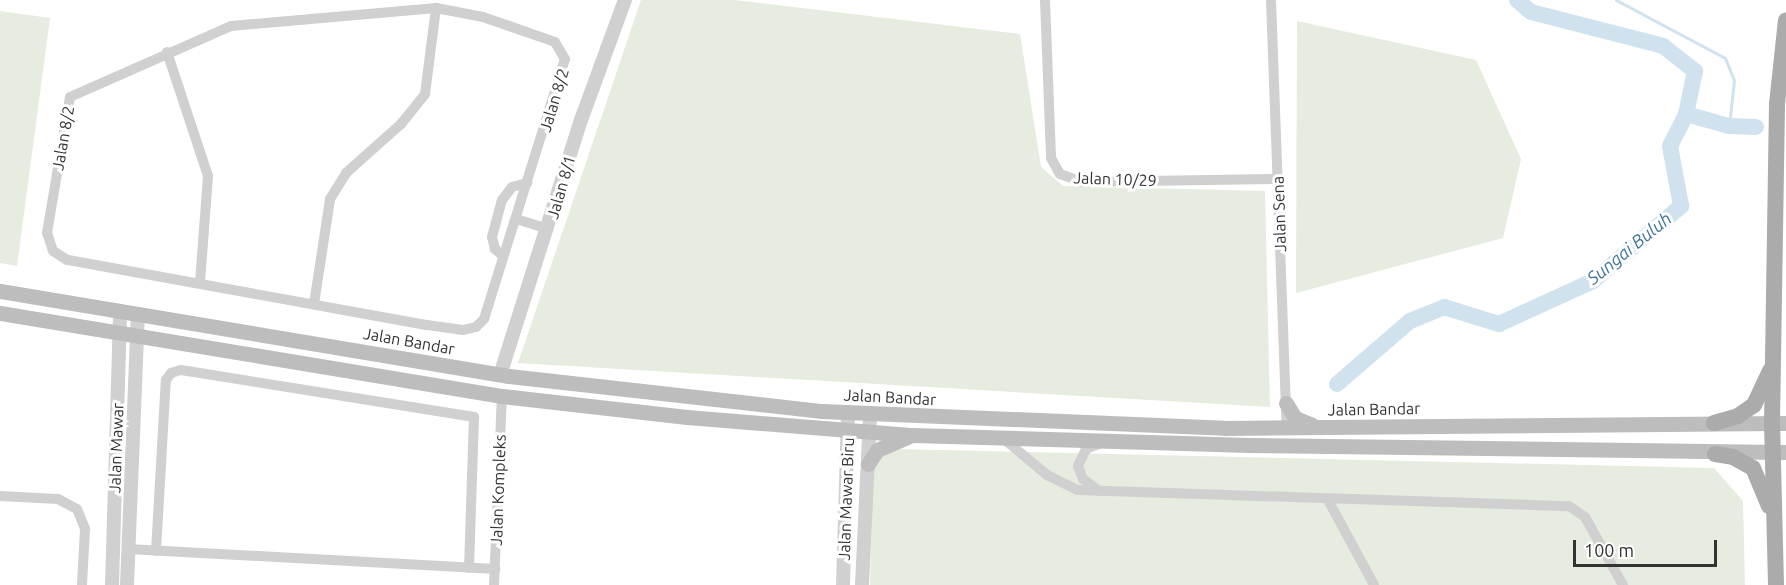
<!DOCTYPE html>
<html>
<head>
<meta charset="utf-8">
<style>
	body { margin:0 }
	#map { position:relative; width:1786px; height:585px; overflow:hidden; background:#fff; font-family:Ubuntu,sans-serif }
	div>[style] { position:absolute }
	.green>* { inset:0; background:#e6ecdf }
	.stream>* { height:3px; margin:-1.5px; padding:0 1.5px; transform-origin:1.5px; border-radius:1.5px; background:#cfe2ee }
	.river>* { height:16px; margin:-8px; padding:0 8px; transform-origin:8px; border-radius:8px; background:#cfe2ee }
	.minor>* { height:10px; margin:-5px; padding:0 5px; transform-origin:5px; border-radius:5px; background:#d0d0d0 }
	.tertiary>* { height:14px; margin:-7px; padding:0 7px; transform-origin:7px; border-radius:7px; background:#d0d0d0 }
	.secondary>* { height:15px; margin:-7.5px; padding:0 7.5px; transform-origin:7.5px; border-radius:7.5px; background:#bdbdbd }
	.primary>* { height:16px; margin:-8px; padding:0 8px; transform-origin:8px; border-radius:8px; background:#ababab }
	span { translate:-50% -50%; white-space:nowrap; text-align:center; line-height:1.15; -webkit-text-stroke:6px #fff; paint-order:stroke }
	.street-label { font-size:16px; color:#333 }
	.water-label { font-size:18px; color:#3f7597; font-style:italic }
	.scale { position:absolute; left:1573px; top:540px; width:144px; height:27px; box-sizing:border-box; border:3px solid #333; border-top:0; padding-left:8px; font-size:18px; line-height:21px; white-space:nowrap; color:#333; -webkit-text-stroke:4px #fff; paint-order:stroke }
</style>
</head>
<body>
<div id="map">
	<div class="green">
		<i style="clip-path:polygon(641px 0,735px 0,1020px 34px,1041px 167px,1063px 186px,1265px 191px,1270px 407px,518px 363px)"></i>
		<i style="clip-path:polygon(0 11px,50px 18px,17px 266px,0 263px)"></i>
		<i style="clip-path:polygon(1297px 21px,1476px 60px,1521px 159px,1503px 238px,1296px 293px)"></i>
		<i style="clip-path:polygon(894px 449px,1714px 468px,1743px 501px,1745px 585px,870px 585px,873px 463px)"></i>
	</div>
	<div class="stream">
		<i style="left:1616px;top:0;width:123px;rotate:28deg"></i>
		<i style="left:1725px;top:58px;width:24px;rotate:68deg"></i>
		<i style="left:1734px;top:80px;width:46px;rotate:96.2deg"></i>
	</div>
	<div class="river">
		<i style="left:1517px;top:0;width:18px;rotate:41deg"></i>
		<i style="left:1531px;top:12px;width:136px;rotate:14.4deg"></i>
		<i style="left:1663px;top:46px;width:41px;rotate:38deg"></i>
		<i style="left:1695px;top:71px;width:44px;rotate:101.8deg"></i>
		<i style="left:1337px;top:384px;width:96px;rotate:-40.8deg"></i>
		<i style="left:1410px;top:321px;width:37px;rotate:-22deg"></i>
		<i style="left:1444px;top:307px;width:58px;rotate:17.2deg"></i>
		<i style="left:1499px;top:324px;width:103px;rotate:-24.6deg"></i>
		<i style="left:1593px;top:281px;width:116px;rotate:-40.4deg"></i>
		<i style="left:1681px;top:206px;width:61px;rotate:-100.4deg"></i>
		<i style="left:1670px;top:146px;width:36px;rotate:-63deg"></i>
		<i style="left:1686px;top:114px;width:45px;rotate:15.6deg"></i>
		<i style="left:1729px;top:126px;width:27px;rotate:2deg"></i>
	</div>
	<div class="minor">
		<i style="left:1045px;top:0;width:158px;rotate:87.8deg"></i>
		<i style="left:1051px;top:158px;width:18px;rotate:61deg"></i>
		<i style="left:1060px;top:174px;width:23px;rotate:20deg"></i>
		<i style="left:1082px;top:182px;width:195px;rotate:-0.9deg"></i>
		<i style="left:1271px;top:0;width:427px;rotate:87.9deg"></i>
		<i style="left:436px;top:8px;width:48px;rotate:10.8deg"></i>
		<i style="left:483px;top:17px;width:76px;rotate:19.1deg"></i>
		<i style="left:555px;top:42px;width:20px;rotate:60deg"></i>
		<i style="left:565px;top:59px;width:272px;rotate:107.3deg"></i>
		<i style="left:484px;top:319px;width:11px;rotate:135deg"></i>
		<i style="left:476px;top:327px;width:13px;rotate:167deg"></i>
		<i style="left:463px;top:330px;width:37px;rotate:-172deg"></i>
		<i style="left:426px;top:325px;width:365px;rotate:-169.7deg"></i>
		<i style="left:67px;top:260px;width:17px;rotate:-147deg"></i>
		<i style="left:53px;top:251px;width:19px;rotate:-108deg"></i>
		<i style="left:47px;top:233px;width:138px;rotate:-80.4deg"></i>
		<i style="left:70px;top:97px;width:176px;rotate:-23.8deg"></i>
		<i style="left:231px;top:26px;width:206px;rotate:-5deg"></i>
		<i style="left:167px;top:52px;width:131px;rotate:71.7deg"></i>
		<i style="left:208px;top:176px;width:107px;rotate:94.3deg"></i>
		<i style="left:516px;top:219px;width:34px;rotate:17deg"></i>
		<i style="left:503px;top:256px;width:11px;rotate:-139deg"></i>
		<i style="left:495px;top:249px;width:12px;rotate:-104deg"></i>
		<i style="left:492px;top:237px;width:38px;rotate:-75deg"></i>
		<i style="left:502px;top:200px;width:16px;rotate:-52deg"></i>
		<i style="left:512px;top:187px;width:16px;rotate:-15deg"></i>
		<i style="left:314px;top:304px;width:106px;rotate:-81.3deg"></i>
		<i style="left:330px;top:199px;width:31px;rotate:-58deg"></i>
		<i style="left:346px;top:173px;width:74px;rotate:-41.7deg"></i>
		<i style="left:401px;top:124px;width:38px;rotate:-51deg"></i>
		<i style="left:425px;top:94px;width:87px;rotate:-82.7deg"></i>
		<i style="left:1005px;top:440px;width:55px;rotate:39.8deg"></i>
		<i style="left:1047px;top:475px;width:34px;rotate:26deg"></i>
		<i style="left:1078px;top:490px;width:491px;rotate:1.9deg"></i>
		<i style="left:1569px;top:506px;width:19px;rotate:35deg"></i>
		<i style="left:1585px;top:517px;width:78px;rotate:60.8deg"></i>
		<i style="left:1099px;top:491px;width:20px;rotate:-143deg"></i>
		<i style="left:1083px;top:479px;width:14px;rotate:-111deg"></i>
		<i style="left:1078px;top:466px;width:19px;rotate:-65deg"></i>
		<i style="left:1086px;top:449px;width:16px;rotate:-22deg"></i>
		<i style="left:0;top:496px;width:58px;rotate:3deg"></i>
		<i style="left:58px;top:499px;width:21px;rotate:28deg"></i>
		<i style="left:77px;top:509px;width:22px;rotate:68deg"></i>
		<i style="left:85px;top:529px;width:56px;rotate:93.1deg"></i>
		<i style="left:1327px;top:498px;width:99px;rotate:61.6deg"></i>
		<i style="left:128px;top:549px;width:368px;rotate:3.1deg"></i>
		<i style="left:156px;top:551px;width:171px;rotate:-86.7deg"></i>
		<i style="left:166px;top:380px;width:9px;rotate:-54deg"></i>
		<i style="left:171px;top:373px;width:10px;rotate:-17deg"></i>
		<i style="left:181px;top:370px;width:297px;rotate:9.1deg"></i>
		<i style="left:474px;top:417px;width:151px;rotate:91.9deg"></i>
		<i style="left:494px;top:585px;width:189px;rotate:-87.6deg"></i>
	</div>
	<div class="tertiary">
		<i style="left:500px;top:375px;width:268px;rotate:-72.4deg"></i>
		<i style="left:581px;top:120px;width:128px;rotate:-69.9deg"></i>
		<i style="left:112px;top:585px;width:274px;rotate:-88.3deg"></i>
		<i style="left:127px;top:585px;width:271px;rotate:-87.7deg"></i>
		<i style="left:843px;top:585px;width:173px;rotate:-88.3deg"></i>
		<i style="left:862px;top:585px;width:171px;rotate:-87.3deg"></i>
	</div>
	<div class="secondary">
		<i style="left:0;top:291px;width:516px;rotate:9.48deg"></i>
		<i style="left:509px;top:376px;width:315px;rotate:6.4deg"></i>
		<i style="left:822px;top:411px;width:402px;rotate:2.4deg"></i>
		<i style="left:1224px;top:428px;width:562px;rotate:-0.51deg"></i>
		<i style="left:0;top:313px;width:509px;rotate:9.39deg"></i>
		<i style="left:502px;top:396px;width:186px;rotate:6.5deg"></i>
		<i style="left:687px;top:417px;width:227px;rotate:4.6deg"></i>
		<i style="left:913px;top:435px;width:336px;rotate:1.7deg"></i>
		<i style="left:1249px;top:445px;width:537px;rotate:0.75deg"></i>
		<i style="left:1286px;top:403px;width:17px;rotate:59deg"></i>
		<i style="left:1295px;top:418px;width:18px;rotate:22deg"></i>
		<i style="left:868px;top:464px;width:17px;rotate:-57deg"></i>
		<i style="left:877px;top:450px;width:34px;rotate:-23deg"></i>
	</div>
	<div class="primary">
		<i style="left:1714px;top:423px;width:25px;rotate:-16deg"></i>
		<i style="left:1738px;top:416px;width:19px;rotate:-35deg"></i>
		<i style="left:1754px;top:405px;width:38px;rotate:-65deg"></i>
		<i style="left:1715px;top:454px;width:18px;rotate:9deg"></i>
		<i style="left:1733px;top:457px;width:23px;rotate:29deg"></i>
		<i style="left:1753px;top:468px;width:41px;rotate:67.2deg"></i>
		<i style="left:1776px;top:585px;width:162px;rotate:-91.4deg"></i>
		<i style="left:1772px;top:423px;width:319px;rotate:-89.1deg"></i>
		<i style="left:1777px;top:104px;width:84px;rotate:-83.9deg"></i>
	</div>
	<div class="street-label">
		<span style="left:554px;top:100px;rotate:-73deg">Jalan 8/2</span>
		<span style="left:63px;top:138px;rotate:-80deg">Jalan 8/2</span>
		<span style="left:1115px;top:179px;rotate:2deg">Jalan 10/29</span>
		<span style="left:561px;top:187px;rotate:-74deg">Jalan 8/1</span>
		<span style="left:1279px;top:214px;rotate:-92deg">Jalan Sena</span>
		<span style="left:409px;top:341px;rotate:10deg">Jalan Bandar</span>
		<span style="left:890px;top:397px;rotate:3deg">Jalan Bandar</span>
		<span style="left:1374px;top:409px;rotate:-1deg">Jalan Bandar</span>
		<span style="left:116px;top:448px;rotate:-88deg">Jalan Mawar</span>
		<span style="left:498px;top:490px;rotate:-88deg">Jalan Kompleks</span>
		<span style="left:846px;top:499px;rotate:-88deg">Jalan Mawar Biru</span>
	</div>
	<div class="water-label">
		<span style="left:1629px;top:248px;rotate:-39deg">Sungai Buluh</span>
	</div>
	<div class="scale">100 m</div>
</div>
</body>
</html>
